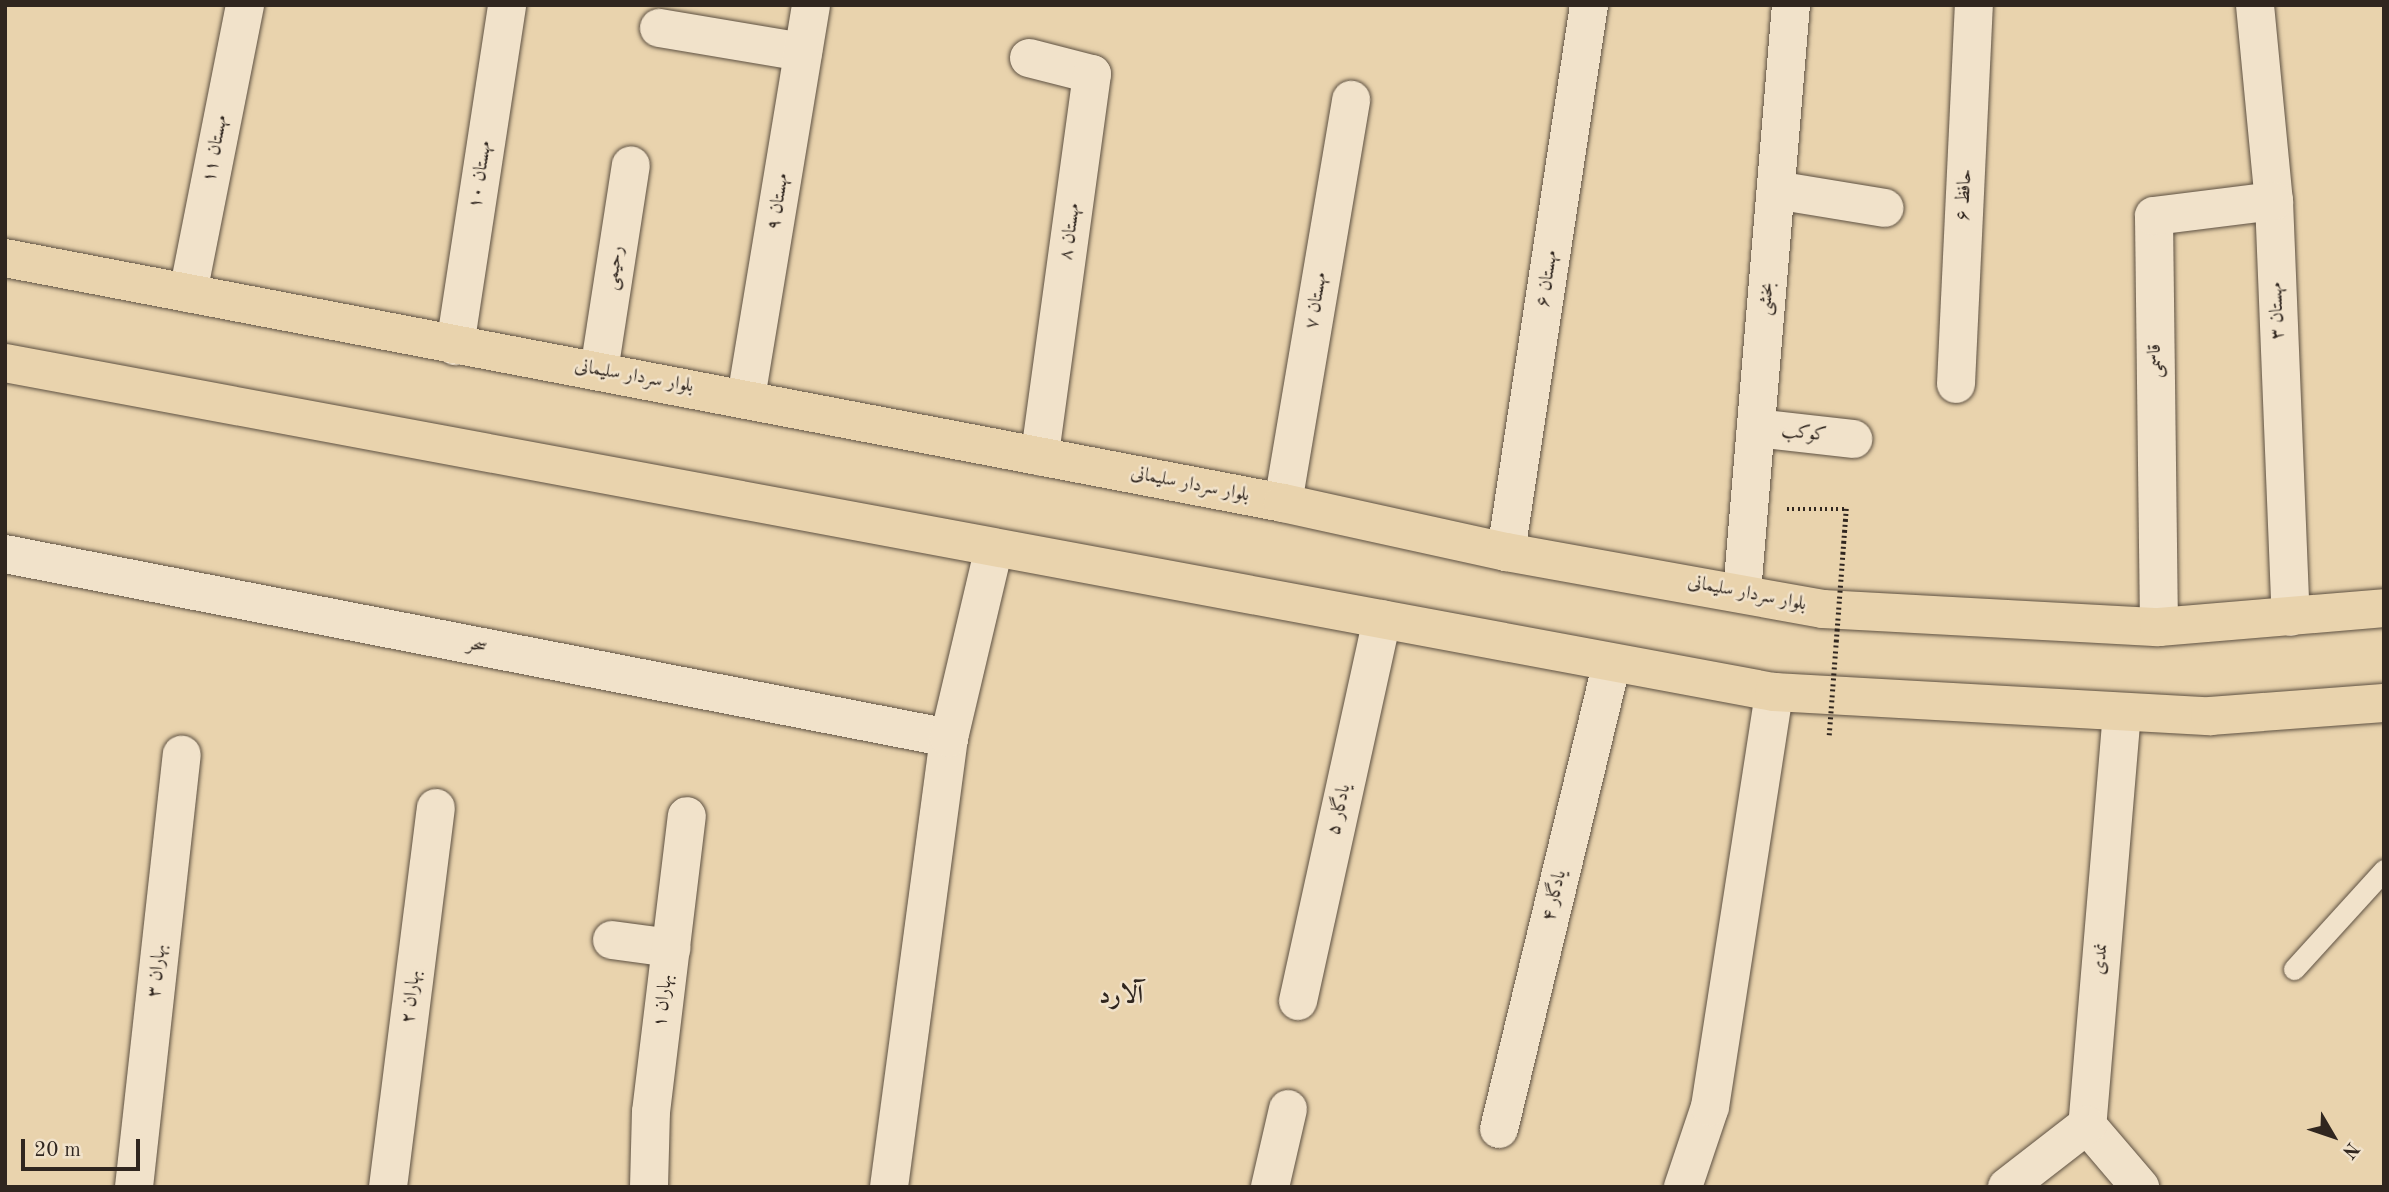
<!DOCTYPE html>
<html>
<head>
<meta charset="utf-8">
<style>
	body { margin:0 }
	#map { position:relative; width:2389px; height:1192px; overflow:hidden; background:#e9d3ad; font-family:"Old Standard TT",Amiri,serif }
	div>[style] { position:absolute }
	.path>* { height:4.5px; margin-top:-2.25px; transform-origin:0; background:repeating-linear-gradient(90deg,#30261f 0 2px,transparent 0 5.5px) }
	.roads { filter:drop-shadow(0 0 2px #5e5142) drop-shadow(0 0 2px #5e5142) }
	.service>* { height:21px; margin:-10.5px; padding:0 10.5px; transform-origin:10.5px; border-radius:10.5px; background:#f1e2ca }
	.minor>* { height:38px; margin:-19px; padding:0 19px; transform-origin:19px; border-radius:19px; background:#f1e2ca }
	.tertiary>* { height:38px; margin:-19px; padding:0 19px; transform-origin:19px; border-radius:19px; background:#f1e2ca }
	.primary>* { height:38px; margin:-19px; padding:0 19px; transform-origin:19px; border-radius:19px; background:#e9d3ad }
	.path-bridge>* { height:4.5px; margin-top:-2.25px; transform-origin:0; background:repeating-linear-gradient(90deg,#30261f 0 2px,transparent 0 5.5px) }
	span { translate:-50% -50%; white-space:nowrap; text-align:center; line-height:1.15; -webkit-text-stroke:5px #f1e2ca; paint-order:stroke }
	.street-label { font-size:19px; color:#30261f }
	.district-label { font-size:26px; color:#30261f; font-weight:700 }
	.frame { position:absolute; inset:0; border:7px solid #30261f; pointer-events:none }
	.north { position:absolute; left:2298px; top:1101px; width:70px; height:70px; -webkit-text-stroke:5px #f1e2ca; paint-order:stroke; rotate:129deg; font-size:19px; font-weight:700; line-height:28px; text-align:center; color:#30261f }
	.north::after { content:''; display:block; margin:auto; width:24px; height:32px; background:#30261f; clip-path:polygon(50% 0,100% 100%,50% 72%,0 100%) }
	.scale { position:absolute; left:21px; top:1139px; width:119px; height:32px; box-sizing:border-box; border:4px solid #30261f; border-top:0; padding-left:9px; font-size:21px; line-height:24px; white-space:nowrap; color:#30261f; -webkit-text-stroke:5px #f1e2ca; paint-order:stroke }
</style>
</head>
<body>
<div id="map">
	<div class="path">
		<i style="left:1787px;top:509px;width:59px"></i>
	</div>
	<div class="roads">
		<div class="service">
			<i style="left:2294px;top:969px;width:134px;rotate:-47.7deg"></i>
		</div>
		<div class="minor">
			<i style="left:2255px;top:5px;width:197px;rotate:84.5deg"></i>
			<i style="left:2274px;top:201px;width:416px;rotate:87.7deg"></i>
			<i style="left:659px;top:28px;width:146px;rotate:9.5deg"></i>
			<i style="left:1029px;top:58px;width:65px;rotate:14.3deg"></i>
			<i style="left:1092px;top:74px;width:386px;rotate:97.8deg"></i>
			<i style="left:1776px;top:190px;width:110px;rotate:9.4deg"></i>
			<i style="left:188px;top:293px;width:294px;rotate:-78.8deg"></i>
			<i style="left:455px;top:346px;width:345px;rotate:-81.3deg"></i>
			<i style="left:599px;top:371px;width:208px;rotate:-81.2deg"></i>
			<i style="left:1956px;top:384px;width:379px;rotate:-87.3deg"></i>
			<i style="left:746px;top:398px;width:398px;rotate:-80.6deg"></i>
			<i style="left:1756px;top:428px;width:98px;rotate:6.5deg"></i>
			<i style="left:1283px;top:503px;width:409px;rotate:-80.4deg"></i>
			<i style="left:1506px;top:552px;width:553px;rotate:-81.37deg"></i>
			<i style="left:5px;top:554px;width:962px;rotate:11.03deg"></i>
			<i style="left:1742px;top:593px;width:590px;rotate:-85.24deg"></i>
			<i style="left:2159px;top:627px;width:411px;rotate:-90.7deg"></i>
			<i style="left:2154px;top:216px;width:121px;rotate:-7.1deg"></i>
			<i style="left:2122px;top:712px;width:414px;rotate:94.8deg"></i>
			<i style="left:2087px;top:1125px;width:82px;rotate:49.5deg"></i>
			<i style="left:612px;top:940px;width:60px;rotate:7.7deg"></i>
			<i style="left:1298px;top:1001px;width:391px;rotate:-77.6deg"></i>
			<i style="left:1499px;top:1129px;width:480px;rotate:-76.4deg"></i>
			<i style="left:134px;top:1187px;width:435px;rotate:-83.7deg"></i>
			<i style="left:388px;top:1187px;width:382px;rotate:-82.8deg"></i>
			<i style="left:649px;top:1187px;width:75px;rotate:-88.5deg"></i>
			<i style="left:651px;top:1112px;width:298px;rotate:-83.1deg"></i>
			<i style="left:889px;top:1187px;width:453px;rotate:-82.4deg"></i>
			<i style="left:949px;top:738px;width:195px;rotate:-76.7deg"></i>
			<i style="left:1270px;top:1187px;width:80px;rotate:-77deg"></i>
			<i style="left:2007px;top:1187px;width:101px;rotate:-37.8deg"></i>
		</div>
		<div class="tertiary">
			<i style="left:1683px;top:1187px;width:84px;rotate:-71.4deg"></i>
			<i style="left:1710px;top:1107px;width:420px;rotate:-81.2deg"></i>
		</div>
		<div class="primary">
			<i style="left:5px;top:258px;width:1301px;rotate:10.85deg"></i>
			<i style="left:1283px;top:503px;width:228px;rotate:12.4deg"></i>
			<i style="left:1506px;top:552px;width:322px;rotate:10.2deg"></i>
			<i style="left:1823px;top:609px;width:336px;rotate:3.1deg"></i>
			<i style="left:2159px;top:627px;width:226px;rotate:-4.8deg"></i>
			<i style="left:5px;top:363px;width:1799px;rotate:10.54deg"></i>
			<i style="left:1774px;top:692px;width:437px;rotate:3.2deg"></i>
			<i style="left:2210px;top:716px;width:174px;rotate:-4.3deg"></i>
		</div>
	</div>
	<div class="path-bridge">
		<i style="left:1829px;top:735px;width:227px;rotate:-85.7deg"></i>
	</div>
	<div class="street-label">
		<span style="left:216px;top:149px;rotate:-79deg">مهستان ۱۱</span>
		<span style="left:481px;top:175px;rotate:-81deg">مهستان ۱۰</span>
		<span style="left:1965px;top:195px;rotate:-87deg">حافظ ۶</span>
		<span style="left:779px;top:202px;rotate:-81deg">مهستان ۹</span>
		<span style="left:1071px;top:232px;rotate:-82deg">مهستان ۸</span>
		<span style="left:615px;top:268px;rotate:-81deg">رحیمی</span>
		<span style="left:1548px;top:279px;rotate:-81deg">مهستان ۶</span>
		<span style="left:1767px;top:299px;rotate:-85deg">بخشی</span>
		<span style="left:1317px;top:301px;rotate:-80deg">مهستان ۷</span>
		<span style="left:2278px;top:311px;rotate:-92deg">مهستان ۳</span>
		<span style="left:2156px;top:361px;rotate:-91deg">قاسمی</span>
		<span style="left:634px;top:377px;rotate:10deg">بلوار سردار سلیمانی</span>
		<span style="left:1804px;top:434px;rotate:6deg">کوکب</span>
		<span style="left:1190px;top:485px;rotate:11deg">بلوار سردار سلیمانی</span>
		<span style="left:1747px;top:594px;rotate:11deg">بلوار سردار سلیمانی</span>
		<span style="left:477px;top:646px;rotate:11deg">سحر</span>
		<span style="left:1340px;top:810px;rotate:-78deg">یادگار ۵</span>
		<span style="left:1555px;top:896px;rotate:-76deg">یادگار ۴</span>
		<span style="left:2101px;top:959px;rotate:-85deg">نمدی</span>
		<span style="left:158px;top:971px;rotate:-84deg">بهاران ۳</span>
		<span style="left:412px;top:997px;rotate:-83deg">بهاران ۲</span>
		<span style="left:664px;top:1001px;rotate:-83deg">بهاران ۱</span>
	</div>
	<div class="district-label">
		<span style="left:1121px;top:997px">آلارد</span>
	</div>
	<div class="frame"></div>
	<div class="north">N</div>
	<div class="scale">20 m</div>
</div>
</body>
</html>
